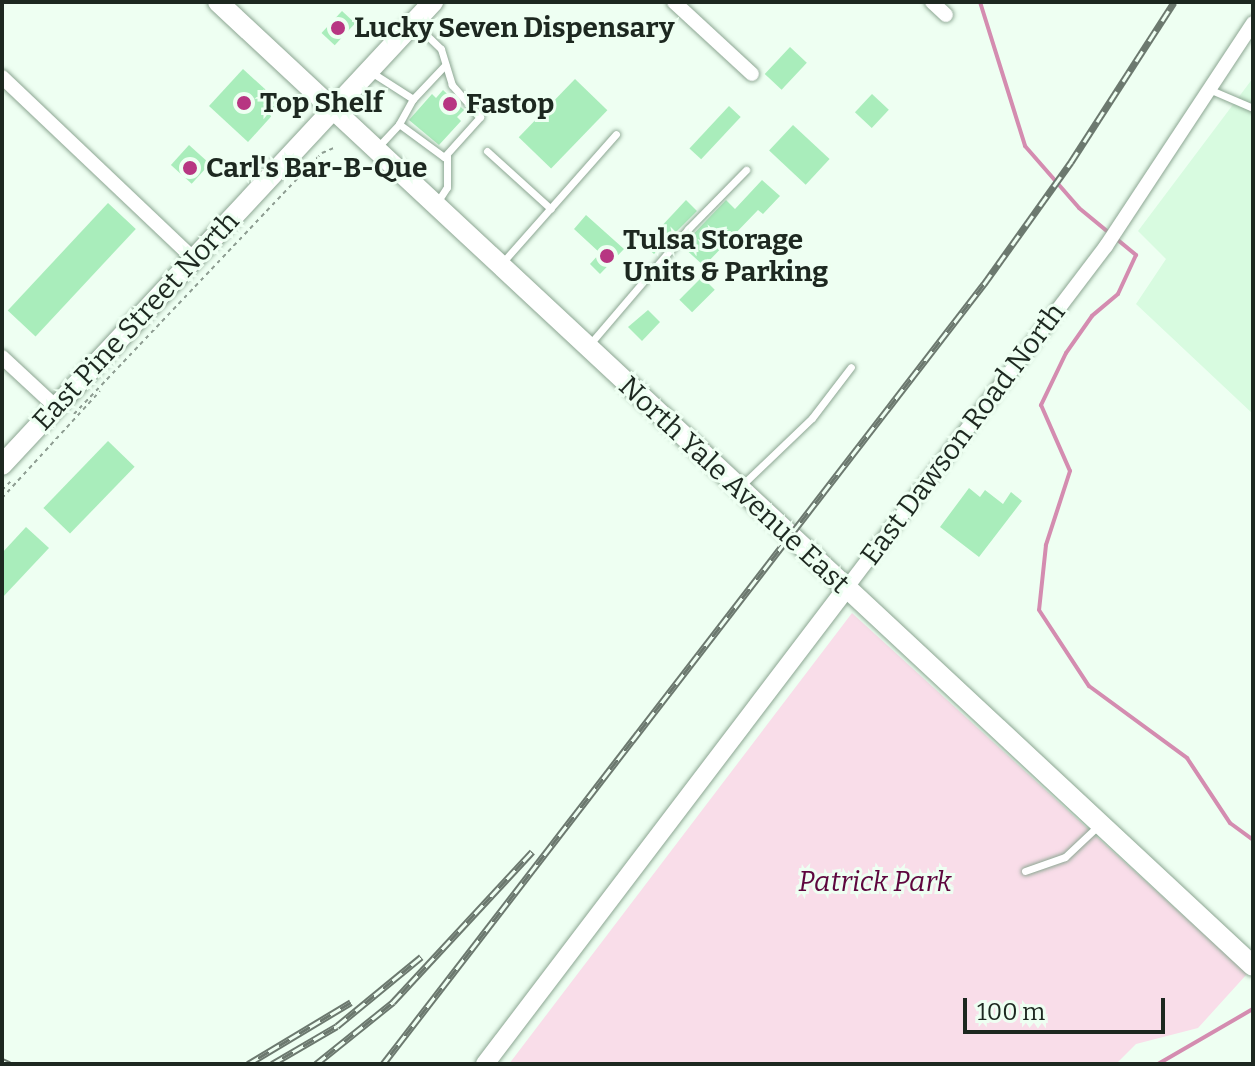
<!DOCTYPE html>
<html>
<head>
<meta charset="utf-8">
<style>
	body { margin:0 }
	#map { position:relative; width:1255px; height:1066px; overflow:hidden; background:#eefff2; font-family:Bitter,serif }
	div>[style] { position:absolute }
	.built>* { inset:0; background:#d8fbe0 }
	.green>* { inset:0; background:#f9dde9 }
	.stream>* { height:4px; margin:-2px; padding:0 2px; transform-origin:2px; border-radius:2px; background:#d48cb0 }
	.building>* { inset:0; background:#a9edbb; transform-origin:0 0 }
	.path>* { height:2px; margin-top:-1px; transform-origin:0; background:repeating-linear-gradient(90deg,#8e9d92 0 4px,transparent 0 8px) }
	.roads { filter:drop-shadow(0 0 2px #8ca692) drop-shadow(0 0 2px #8ca692) }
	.service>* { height:7px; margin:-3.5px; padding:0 3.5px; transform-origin:3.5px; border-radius:3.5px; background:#fff }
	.minor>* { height:14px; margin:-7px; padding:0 7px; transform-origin:7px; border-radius:7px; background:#fff }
	.tertiary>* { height:18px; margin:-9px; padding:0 9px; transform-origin:9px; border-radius:9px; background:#fff }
	.secondary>* { height:20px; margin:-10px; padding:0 10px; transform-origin:10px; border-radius:10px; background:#fff }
	.rail>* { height:7px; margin-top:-3.5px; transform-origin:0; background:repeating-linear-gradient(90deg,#eefff2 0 12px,#6c796f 0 24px); box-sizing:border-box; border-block:2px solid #6c796f }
	.dots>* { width:22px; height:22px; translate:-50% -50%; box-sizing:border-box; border:4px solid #eefff2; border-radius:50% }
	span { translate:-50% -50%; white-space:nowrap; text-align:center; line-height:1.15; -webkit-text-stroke:6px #eefff2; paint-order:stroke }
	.poi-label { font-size:28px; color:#1d2820; font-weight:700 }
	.left { translate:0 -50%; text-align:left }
	.street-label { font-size:28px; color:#1d2820 }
	.park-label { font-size:28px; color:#5e063e; font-style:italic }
	.frame { position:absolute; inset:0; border:4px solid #1d2820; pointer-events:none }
	.scale { position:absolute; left:963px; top:998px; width:202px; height:36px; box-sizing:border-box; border:4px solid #1d2820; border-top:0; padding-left:10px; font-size:24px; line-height:28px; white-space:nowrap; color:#1d2820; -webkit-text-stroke:6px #eefff2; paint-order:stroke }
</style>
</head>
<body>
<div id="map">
	<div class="built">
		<i style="clip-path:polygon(1253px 78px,1253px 414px,1136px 304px,1166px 259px,1138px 231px)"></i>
	</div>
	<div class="green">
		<i style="clip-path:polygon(852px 613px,1247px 974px,1198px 1028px,1136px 1044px,1116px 1064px,509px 1064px)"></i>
	</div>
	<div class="stream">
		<i style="left:980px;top:2px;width:151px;rotate:72.6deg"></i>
		<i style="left:1025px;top:146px;width:82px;rotate:48.9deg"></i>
		<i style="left:1079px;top:208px;width:74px;rotate:39.5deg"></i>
		<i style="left:1136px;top:255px;width:43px;rotate:114.8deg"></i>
		<i style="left:1118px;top:294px;width:34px;rotate:140deg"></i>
		<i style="left:1092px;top:316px;width:45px;rotate:125.1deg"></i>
		<i style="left:1066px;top:353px;width:58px;rotate:115.7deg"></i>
		<i style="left:1041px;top:405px;width:72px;rotate:66.3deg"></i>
		<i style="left:1070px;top:471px;width:78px;rotate:108deg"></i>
		<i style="left:1046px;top:545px;width:65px;rotate:96.1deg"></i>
		<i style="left:1039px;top:610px;width:91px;rotate:56.7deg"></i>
		<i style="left:1089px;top:686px;width:122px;rotate:36.3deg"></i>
		<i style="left:1187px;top:758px;width:78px;rotate:56.5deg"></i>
		<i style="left:1230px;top:823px;width:29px;rotate:36deg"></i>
		<i style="left:1158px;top:1064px;width:110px;rotate:-30.1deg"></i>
	</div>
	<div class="building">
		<i style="left:342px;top:11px;width:18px;height:30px;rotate:43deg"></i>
		<i style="left:790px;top:47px;width:23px;height:37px;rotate:43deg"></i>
		<i style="clip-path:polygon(243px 69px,278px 101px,277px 110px,248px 142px,209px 106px)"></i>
		<i style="left:575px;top:79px;width:45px;height:81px;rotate:44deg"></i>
		<i style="clip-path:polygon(443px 90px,464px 110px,457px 117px,461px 121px,439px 145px,409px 120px,432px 94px,436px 98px)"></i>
		<i style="left:872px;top:94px;width:23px;height:25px;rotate:43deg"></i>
		<i style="left:729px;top:106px;width:16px;height:58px;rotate:43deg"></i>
		<i style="left:793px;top:125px;width:50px;height:35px;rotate:43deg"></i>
		<i style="left:189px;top:145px;width:28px;height:27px;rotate:42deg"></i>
		<i style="clip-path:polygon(762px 180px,780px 196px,763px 214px,758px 210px,704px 266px,682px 246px,726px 200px,735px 209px)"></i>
		<i style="clip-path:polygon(686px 200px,697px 211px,654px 254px,644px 245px)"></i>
		<i style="left:108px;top:203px;width:38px;height:147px;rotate:43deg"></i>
		<i style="clip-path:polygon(586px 215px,624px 249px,600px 274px,590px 264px,600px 253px,574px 229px)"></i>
		<i style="left:702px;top:277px;width:18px;height:32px;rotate:45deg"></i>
		<i style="clip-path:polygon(648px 310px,660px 322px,642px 341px,628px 327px)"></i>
		<i style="left:108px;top:441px;width:37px;height:93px;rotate:44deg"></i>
		<i style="clip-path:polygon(969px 488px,980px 497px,985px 490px,1003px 504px,1011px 492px,1022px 501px,979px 557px,940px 527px)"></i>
		<i style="clip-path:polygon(26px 527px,49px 548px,2px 598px,2px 553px)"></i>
	</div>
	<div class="path">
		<i style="left:74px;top:414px;width:360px;rotate:-46.5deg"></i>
		<i style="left:322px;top:153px;width:13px;rotate:-23deg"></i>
		<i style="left:2px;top:490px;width:14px;rotate:-45deg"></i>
		<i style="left:2px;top:498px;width:145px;rotate:-47.5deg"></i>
	</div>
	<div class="roads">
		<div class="service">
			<i style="left:371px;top:72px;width:50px;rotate:32.7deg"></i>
			<i style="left:1211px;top:90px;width:46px;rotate:23.2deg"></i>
			<i style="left:399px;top:124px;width:29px;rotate:-61deg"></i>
			<i style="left:413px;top:99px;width:47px;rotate:-46.7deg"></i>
			<i style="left:376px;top:149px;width:34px;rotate:-47deg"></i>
			<i style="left:399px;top:124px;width:56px;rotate:36.3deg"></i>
			<i style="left:444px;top:157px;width:54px;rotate:-48deg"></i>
			<i style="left:480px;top:117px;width:43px;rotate:-131.2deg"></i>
			<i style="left:452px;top:85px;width:38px;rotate:-107deg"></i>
			<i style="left:441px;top:49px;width:36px;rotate:-136deg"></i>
			<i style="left:487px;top:151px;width:86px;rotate:42.2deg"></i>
			<i style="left:436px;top:204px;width:20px;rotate:-57deg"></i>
			<i style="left:447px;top:187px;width:32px;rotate:-90deg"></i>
			<i style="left:502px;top:263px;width:172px;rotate:-48.5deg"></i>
			<i style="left:589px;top:345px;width:153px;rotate:-49.5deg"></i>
			<i style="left:688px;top:229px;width:83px;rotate:-45.5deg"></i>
			<i style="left:741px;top:486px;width:98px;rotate:-43.8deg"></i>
			<i style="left:812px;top:418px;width:64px;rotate:-52.6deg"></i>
			<i style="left:1025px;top:871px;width:42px;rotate:-19.3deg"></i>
			<i style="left:1065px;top:857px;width:47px;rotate:-43.3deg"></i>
		</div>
		<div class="minor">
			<i style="left:674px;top:2px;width:106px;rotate:42.7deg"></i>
			<i style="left:932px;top:2px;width:19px;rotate:43deg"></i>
			<i style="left:2px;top:77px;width:265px;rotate:43.5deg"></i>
			<i style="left:2px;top:357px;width:74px;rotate:42.8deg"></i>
			<i style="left:845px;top:590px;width:432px;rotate:-52.8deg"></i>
			<i style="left:1106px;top:246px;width:267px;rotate:-56.6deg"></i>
		</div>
		<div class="tertiary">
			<i style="left:485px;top:1064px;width:595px;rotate:-52.78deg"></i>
		</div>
		<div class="secondary">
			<i style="left:218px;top:2px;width:1414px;rotate:42.97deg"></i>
			<i style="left:2px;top:465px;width:633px;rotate:-47.05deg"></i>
		</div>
	</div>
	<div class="rail">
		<i style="left:2px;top:1061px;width:8px;rotate:23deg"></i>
		<i style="left:248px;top:1064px;width:120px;rotate:-31deg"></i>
		<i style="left:272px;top:1064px;width:75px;rotate:-30.3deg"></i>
		<i style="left:337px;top:1026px;width:109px;rotate:-39.4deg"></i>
		<i style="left:316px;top:1064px;width:99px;rotate:-38.8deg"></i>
		<i style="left:393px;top:1002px;width:205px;rotate:-47.2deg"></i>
		<i style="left:383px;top:1064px;width:985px;rotate:-52.39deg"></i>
		<i style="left:984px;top:284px;width:150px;rotate:-54.5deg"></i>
		<i style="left:1071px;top:162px;width:190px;rotate:-57.2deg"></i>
	</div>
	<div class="dots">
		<i style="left:338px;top:28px;background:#b73682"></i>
		<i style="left:244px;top:103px;background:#b73682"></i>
		<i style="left:450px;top:104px;background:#b73682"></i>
		<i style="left:190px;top:168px;background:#b73682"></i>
		<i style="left:607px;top:256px;background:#b73682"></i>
	</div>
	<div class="poi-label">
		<span class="left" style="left:354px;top:28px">Lucky Seven Dispensary</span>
		<span class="left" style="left:260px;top:103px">Top Shelf</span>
		<span class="left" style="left:466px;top:104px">Fastop</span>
		<span class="left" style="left:206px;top:168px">Carl's Bar-B-Que</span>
		<span class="left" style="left:623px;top:256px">Tulsa Storage<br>Units &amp; Parking</span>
	</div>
	<div class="street-label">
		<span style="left:136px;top:321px;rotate:-47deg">East Pine Street North</span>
		<span style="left:963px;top:434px;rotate:-53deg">East Dawson Road North</span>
		<span style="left:734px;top:485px;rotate:43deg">North Yale Avenue East</span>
	</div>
	<div class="park-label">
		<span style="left:875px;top:882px">Patrick Park</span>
	</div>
	<div class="frame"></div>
	<div class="scale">100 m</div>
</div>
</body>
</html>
